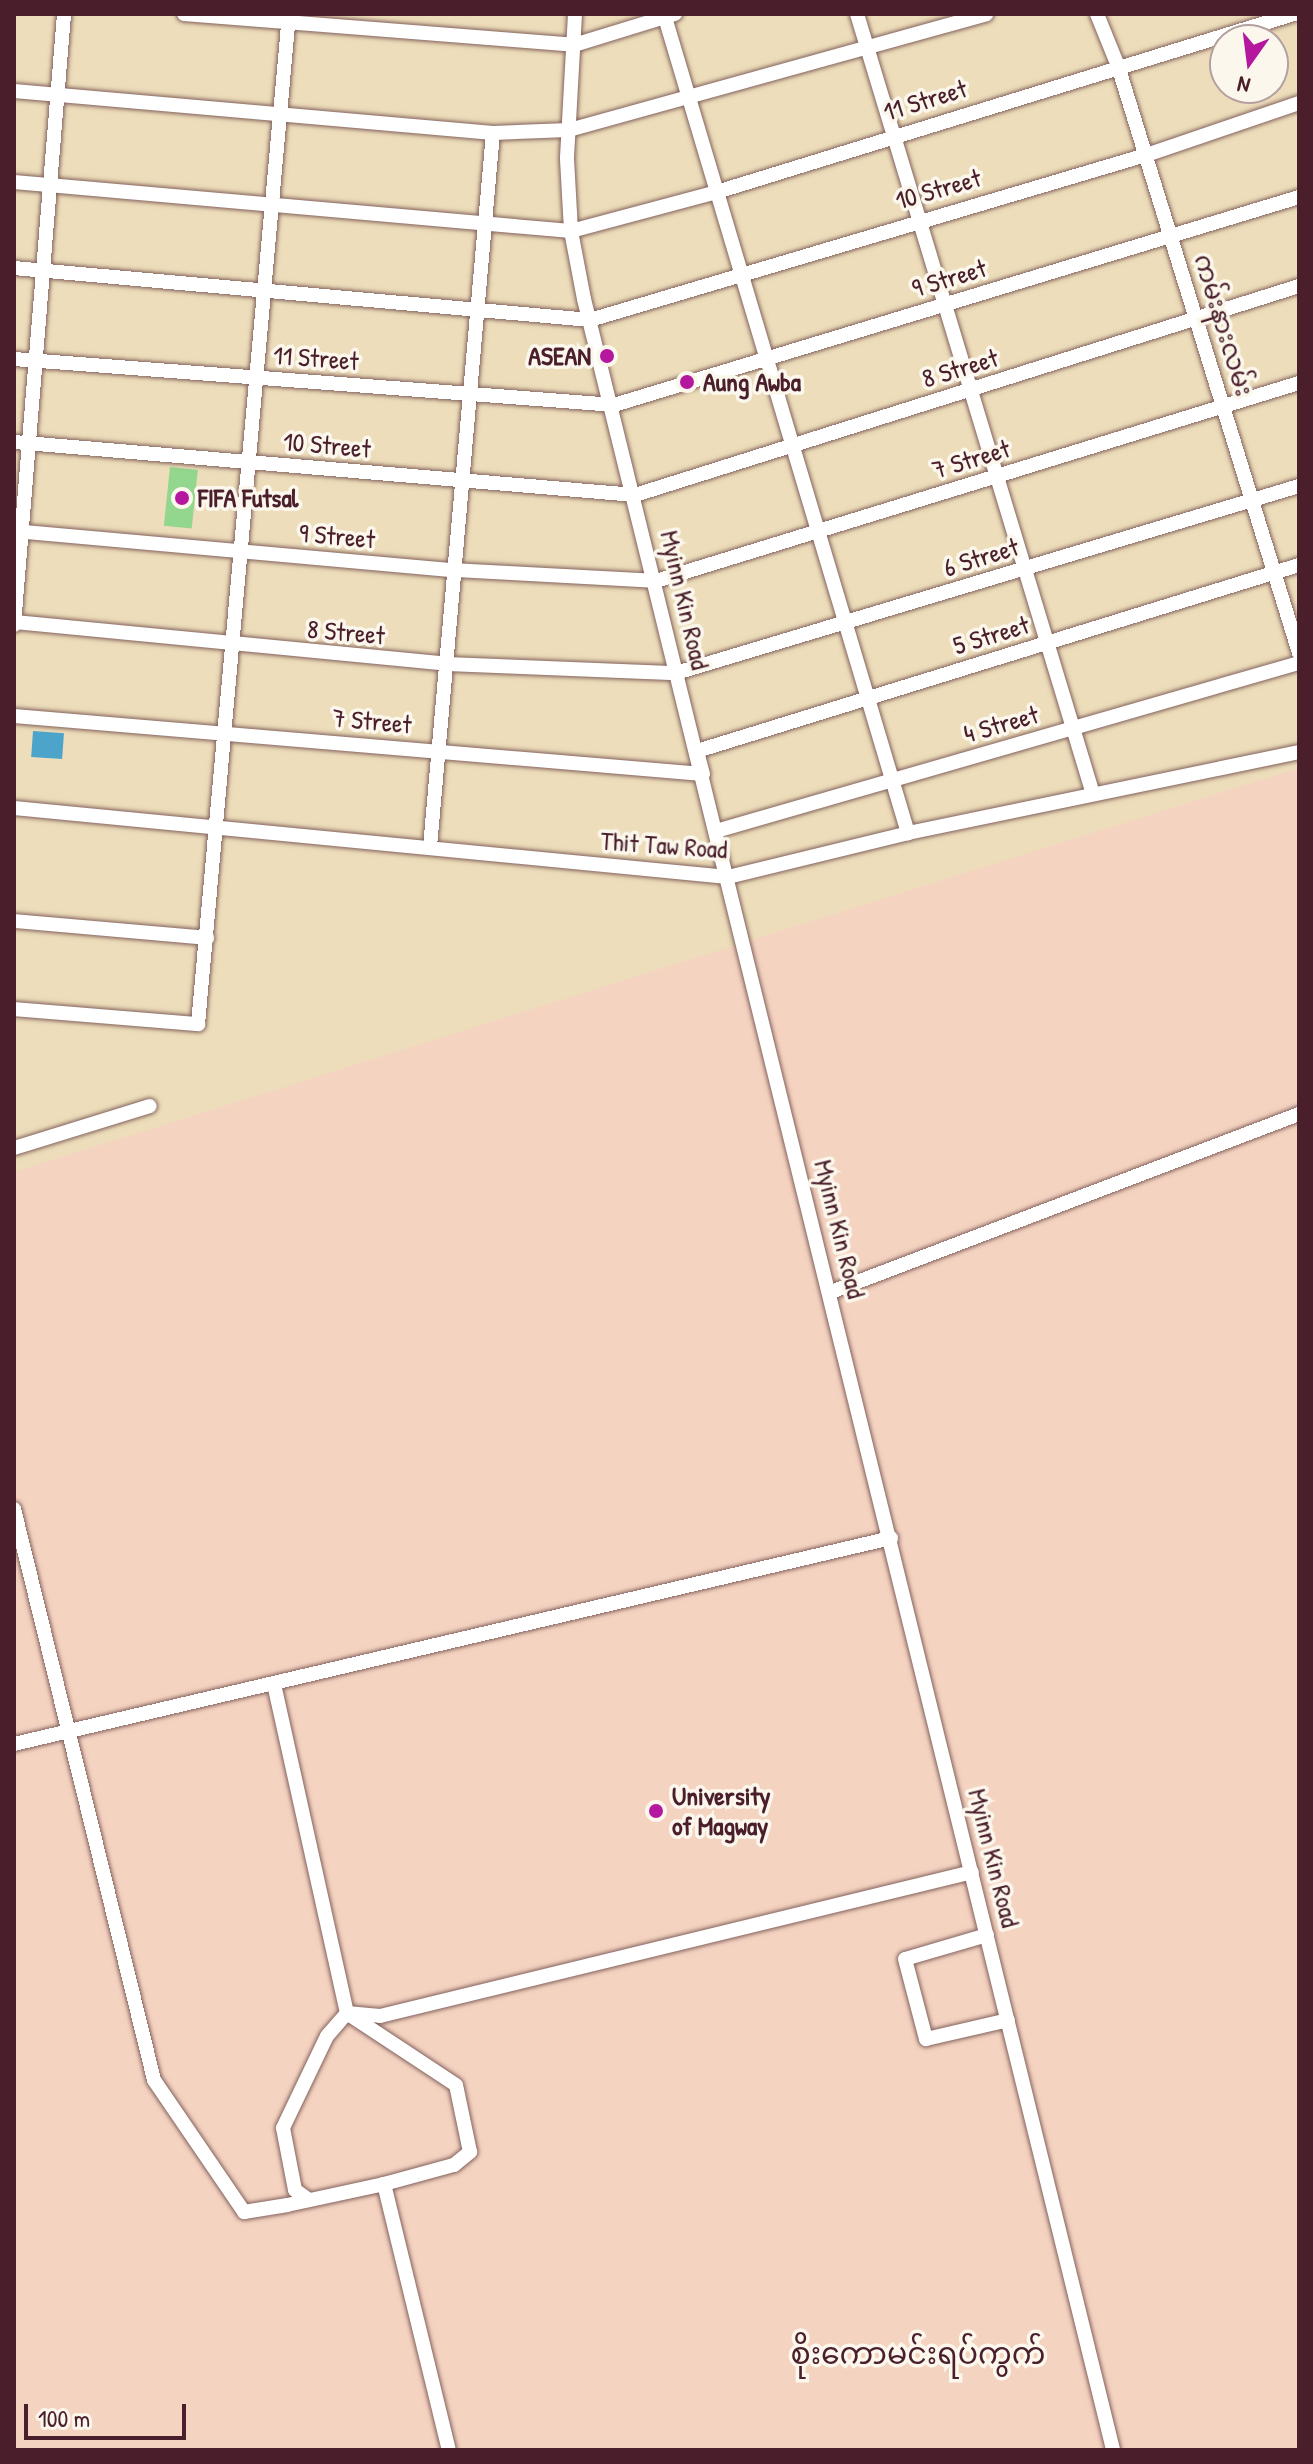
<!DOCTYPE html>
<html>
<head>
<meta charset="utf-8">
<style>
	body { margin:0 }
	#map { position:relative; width:1313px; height:2464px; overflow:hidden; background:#edddba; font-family:"Patrick Hand","Noto Sans Myanmar",sans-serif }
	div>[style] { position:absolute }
	.built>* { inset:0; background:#f5d3c1 }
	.green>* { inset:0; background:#93d68e; transform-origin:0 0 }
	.water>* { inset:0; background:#4da4ca; transform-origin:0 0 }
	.roads { filter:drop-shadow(0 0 2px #83625d) drop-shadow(0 0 2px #83625d) }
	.minor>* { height:14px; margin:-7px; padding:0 7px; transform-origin:7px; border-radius:7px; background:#fff }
	.dots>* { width:22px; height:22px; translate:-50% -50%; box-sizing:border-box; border:4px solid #fbf7ec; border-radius:50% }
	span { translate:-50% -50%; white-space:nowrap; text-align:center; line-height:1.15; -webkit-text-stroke:7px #fbf7ec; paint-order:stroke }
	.street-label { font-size:26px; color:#4a1f2b }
	.poi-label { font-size:26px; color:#4a1f2b; font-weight:700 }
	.right { translate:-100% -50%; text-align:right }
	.left { translate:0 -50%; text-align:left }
	.quarter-label { font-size:30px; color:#4a1f2b }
	.frame { position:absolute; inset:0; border:16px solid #4a1f2b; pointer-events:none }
	.north { position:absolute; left:1209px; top:24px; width:80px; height:80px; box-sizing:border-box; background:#fbf7ec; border:2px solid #b4a19f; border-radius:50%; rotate:194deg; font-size:22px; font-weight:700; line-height:32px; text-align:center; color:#4a1f2b }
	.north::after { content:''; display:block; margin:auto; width:28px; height:36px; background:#b5179e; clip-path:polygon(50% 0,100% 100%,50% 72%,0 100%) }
	.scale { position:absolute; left:24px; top:2404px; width:162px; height:36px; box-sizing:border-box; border:4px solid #4a1f2b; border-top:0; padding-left:10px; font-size:24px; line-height:28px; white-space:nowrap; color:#4a1f2b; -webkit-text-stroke:6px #fbf7ec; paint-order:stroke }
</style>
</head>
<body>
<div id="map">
	<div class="built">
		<i style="clip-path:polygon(1299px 768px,1299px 2450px,14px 2450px,14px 1172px)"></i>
	</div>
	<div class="green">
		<i style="left:170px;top:467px;width:28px;height:59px;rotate:6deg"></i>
	</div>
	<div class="water">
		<i style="left:33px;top:731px;width:31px;height:26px;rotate:4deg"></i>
	</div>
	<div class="roads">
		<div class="minor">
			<i style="left:184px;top:14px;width:391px;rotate:4.5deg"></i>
			<i style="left:574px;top:45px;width:106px;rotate:-17.1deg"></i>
			<i style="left:575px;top:14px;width:145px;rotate:93.2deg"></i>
			<i style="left:567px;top:159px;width:72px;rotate:86.8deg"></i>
			<i style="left:571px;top:231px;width:69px;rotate:79.2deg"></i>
			<i style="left:584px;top:299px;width:2215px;rotate:76.18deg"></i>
			<i style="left:664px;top:14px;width:855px;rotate:73.41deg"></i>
			<i style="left:857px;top:14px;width:815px;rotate:73.17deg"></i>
			<i style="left:1097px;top:14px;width:56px;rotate:68deg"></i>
			<i style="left:1118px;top:66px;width:614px;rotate:72.86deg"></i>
			<i style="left:14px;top:91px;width:481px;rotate:5deg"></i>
			<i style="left:493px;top:133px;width:76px;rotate:-2.3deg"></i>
			<i style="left:569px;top:130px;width:433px;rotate:-15.5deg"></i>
			<i style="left:14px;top:182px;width:559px;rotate:5.03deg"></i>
			<i style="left:571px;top:231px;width:154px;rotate:-15deg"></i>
			<i style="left:720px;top:191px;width:601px;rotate:-17.14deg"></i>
			<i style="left:14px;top:268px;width:578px;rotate:5.16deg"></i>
			<i style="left:590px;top:320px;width:580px;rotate:-16.53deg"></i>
			<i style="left:1146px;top:155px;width:162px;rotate:-18.8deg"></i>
			<i style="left:14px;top:359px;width:602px;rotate:4.38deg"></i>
			<i style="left:614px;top:405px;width:716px;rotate:-16.89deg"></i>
			<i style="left:14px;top:442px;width:623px;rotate:4.88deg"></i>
			<i style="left:635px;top:495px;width:696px;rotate:-17.47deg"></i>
			<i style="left:14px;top:531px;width:442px;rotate:5.1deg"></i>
			<i style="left:454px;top:570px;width:202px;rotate:3.1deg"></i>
			<i style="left:656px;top:581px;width:673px;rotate:-17.12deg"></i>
			<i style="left:14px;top:622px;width:436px;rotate:5.5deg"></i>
			<i style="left:448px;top:664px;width:228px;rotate:2.3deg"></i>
			<i style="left:676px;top:673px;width:650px;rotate:-16.71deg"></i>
			<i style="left:14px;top:625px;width:613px;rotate:-85.32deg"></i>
			<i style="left:14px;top:716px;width:691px;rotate:4.81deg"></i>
			<i style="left:703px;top:774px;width:24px;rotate:-105deg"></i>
			<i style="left:697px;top:751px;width:630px;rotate:-17.17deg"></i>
			<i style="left:14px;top:808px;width:717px;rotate:5.52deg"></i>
			<i style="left:728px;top:877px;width:185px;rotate:-13.7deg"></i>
			<i style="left:908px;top:833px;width:399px;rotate:-11.7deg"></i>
			<i style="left:716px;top:831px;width:607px;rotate:-16.08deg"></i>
			<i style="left:430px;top:847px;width:717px;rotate:-84.96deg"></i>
			<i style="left:14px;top:921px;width:194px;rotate:5deg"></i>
			<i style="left:14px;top:1009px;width:185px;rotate:4.7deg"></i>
			<i style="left:198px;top:1024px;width:1014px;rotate:-84.85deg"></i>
			<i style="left:14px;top:1148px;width:142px;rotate:-17.2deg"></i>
			<i style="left:831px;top:1292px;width:501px;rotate:-20.82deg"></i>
			<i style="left:14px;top:1509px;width:588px;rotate:76.22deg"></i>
			<i style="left:154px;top:2080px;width:160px;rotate:55.7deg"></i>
			<i style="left:244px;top:2212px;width:44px;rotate:-9.2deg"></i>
			<i style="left:287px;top:2205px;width:99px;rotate:-12.2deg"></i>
			<i style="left:384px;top:2184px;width:73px;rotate:-15.2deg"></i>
			<i style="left:454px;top:2165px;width:21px;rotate:-39deg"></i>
			<i style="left:470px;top:2152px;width:68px;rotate:-101.8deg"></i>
			<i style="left:456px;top:2085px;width:131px;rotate:-146.6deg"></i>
			<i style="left:347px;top:2013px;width:30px;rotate:131deg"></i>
			<i style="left:327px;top:2036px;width:102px;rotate:115.6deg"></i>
			<i style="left:283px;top:2128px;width:63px;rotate:79deg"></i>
			<i style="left:295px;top:2190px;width:17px;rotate:36deg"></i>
			<i style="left:274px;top:1684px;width:337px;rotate:77.5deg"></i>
			<i style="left:347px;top:2013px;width:33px;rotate:5deg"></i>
			<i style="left:380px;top:2016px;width:609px;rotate:-13.67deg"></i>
			<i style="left:14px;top:1744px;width:901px;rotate:-13.22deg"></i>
			<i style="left:987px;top:1935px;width:85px;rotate:163.7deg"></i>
			<i style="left:905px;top:1959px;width:83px;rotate:75.3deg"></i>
			<i style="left:926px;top:2039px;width:84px;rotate:-13deg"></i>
			<i style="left:384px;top:2184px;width:274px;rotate:76.3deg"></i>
		</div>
	</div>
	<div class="dots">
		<i style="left:607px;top:356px;background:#b5179e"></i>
		<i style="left:687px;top:382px;background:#b5179e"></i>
		<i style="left:182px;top:498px;background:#b5179e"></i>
		<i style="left:656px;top:1811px;background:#b5179e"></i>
	</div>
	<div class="street-label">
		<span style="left:925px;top:100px;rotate:-17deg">11 Street</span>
		<span style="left:938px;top:189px;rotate:-16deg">10 Street</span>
		<span style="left:949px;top:278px;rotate:-17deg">9 Street</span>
		<span style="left:1224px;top:325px;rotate:73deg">ကမ်းနားလမ်း</span>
		<span style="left:316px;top:358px;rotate:4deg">11 Street</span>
		<span style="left:960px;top:368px;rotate:-17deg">8 Street</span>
		<span style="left:327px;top:445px;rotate:5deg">10 Street</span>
		<span style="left:971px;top:459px;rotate:-17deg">7 Street</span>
		<span style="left:337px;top:536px;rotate:5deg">9 Street</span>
		<span style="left:981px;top:557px;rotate:-17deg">6 Street</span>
		<span style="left:685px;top:600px;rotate:77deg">Myinn Kin Road</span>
		<span style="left:346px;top:632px;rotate:5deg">8 Street</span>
		<span style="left:991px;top:635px;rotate:-17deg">5 Street</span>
		<span style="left:372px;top:721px;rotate:5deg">7 Street</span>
		<span style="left:1001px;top:724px;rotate:-16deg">4 Street</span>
		<span style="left:664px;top:845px;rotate:4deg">Thit Taw Road</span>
		<span style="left:840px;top:1229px;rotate:76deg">Myinn Kin Road</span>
		<span style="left:994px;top:1858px;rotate:76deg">Myinn Kin Road</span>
	</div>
	<div class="poi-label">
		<span class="right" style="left:591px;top:356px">ASEAN</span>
		<span class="left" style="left:703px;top:382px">Aung Awba</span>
		<span class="left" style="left:198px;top:498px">FIFA Futsal</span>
		<span class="left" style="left:672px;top:1811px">University<br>of Magway</span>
	</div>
	<div class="quarter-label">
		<span style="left:918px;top:2353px">စိုးကောမင်းရပ်ကွက်</span>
	</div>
	<div class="frame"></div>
	<div class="north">N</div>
	<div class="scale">100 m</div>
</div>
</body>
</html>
